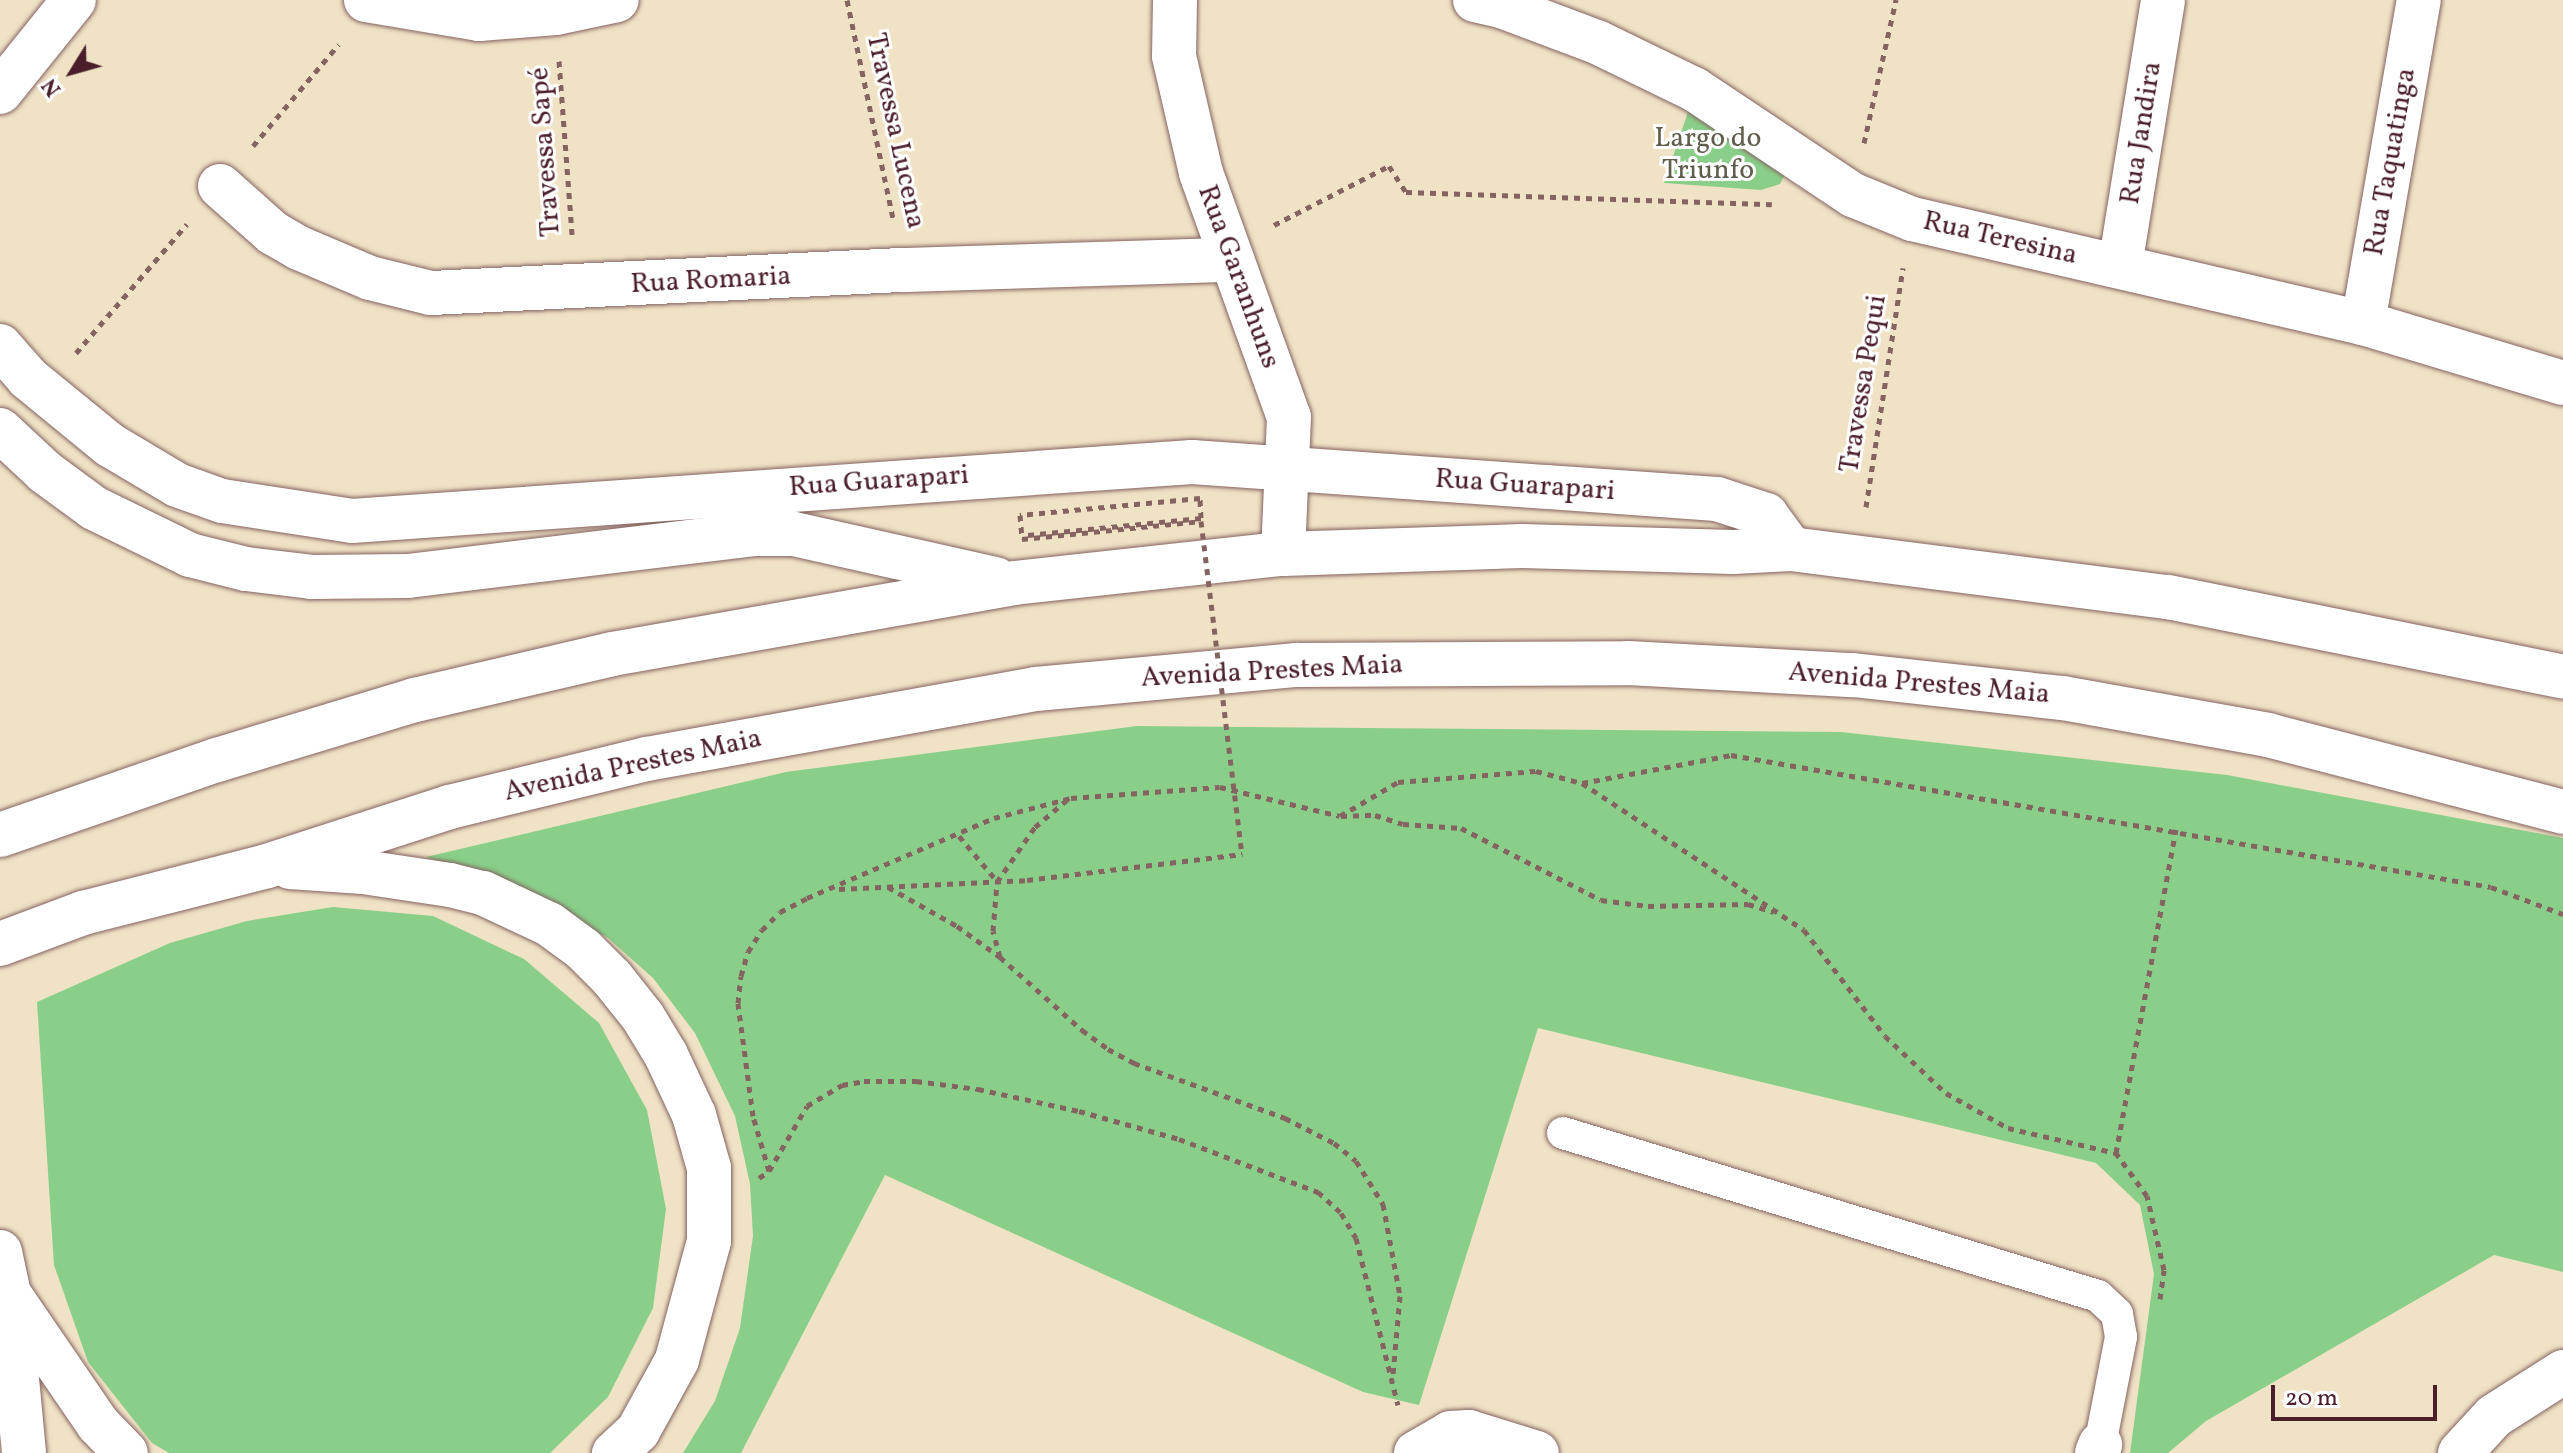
<!DOCTYPE html>
<html>
<head>
<meta charset="utf-8">
<style>
	body { margin:0 }
	#map { position:relative; width:2563px; height:1453px; overflow:hidden; background:#f0e2c5; font-family:Vollkorn,serif }
	div>[style] { position:absolute }
	.green>* { inset:0; background:#89cf89 }
	.path>* { height:5px; margin-top:-2.5px; transform-origin:0; background:repeating-linear-gradient(90deg,#846361 0 6px,transparent 0 12px) }
	.roads { filter:drop-shadow(0 0 2px #846361) drop-shadow(0 0 2px #846361) }
	.lane>* { height:32px; margin:-16px; padding:0 16px; transform-origin:16px; border-radius:16px; background:#fff }
	.street>* { height:44px; margin:-22px; padding:0 22px; transform-origin:22px; border-radius:22px; background:#fff }
	.secondary>* { height:44px; margin:-22px; padding:0 22px; transform-origin:22px; border-radius:22px; background:#fff }
	.highway>* { height:44px; margin:-22px; padding:0 22px; transform-origin:22px; border-radius:22px; background:#fff }
	.path-bridge>* { height:5px; margin-top:-2.5px; transform-origin:0; background:repeating-linear-gradient(90deg,#846361 0 6px,transparent 0 12px) }
	span { translate:-50% -50%; white-space:nowrap; text-align:center; line-height:1.15; -webkit-text-stroke:6px #fff; paint-order:stroke }
	.street-label { font-size:28px; color:#4a1f2b }
	.park-label { font-size:28px; color:#605d4c }
	.north { position:absolute; left:32px; top:32px; width:80px; height:80px; -webkit-text-stroke:6px #fff; paint-order:stroke; rotate:233deg; font-size:22px; font-weight:700; line-height:32px; text-align:center; color:#4a1f2b }
	.north::after { content:''; display:block; margin:auto; width:28px; height:36px; background:#4a1f2b; clip-path:polygon(50% 0,100% 100%,50% 72%,0 100%) }
	.scale { position:absolute; left:2271px; top:1385px; width:166px; height:36px; box-sizing:border-box; border:4px solid #4a1f2b; border-top:0; padding-left:10px; font-size:24px; line-height:28px; white-space:nowrap; color:#4a1f2b; -webkit-text-stroke:6px #fff; paint-order:stroke }
</style>
</head>
<body>
<div id="map">
	<div class="green">
		<i style="clip-path:polygon(1690px 106px,1785px 174px,1780px 184px,1761px 190px,1664px 183px)"></i>
		<i style="clip-path:polygon(1137px 726px,1841px 732px,2227px 775px,2563px 838px,2563px 1272px,2494px 1255px,2206px 1421px,2168px 1453px,2130px 1453px,2154px 1274px,2140px 1205px,2096px 1163px,1538px 1028px,1419px 1405px,1363px 1392px,885px 1175px,741px 1453px,683px 1453px,715px 1401px,740px 1328px,753px 1236px,750px 1184px,735px 1116px,695px 1033px,653px 978px,608px 938px,523px 891px,426px 857px,786px 772px)"></i>
		<i style="clip-path:polygon(333px 907px,433px 916px,524px 959px,599px 1023px,647px 1110px,666px 1209px,653px 1308px,608px 1397px,550px 1453px,169px 1453px,152px 1443px,88px 1362px,54px 1265px,37px 1002px,170px 943px,247px 921px)"></i>
	</div>
	<div class="path">
		<i style="left:847px;top:0;width:223px;rotate:78.1deg"></i>
		<i style="left:559px;top:61px;width:174px;rotate:85.7deg"></i>
		<i style="left:1864px;top:143px;width:147px;rotate:-77.4deg"></i>
		<i style="left:253px;top:146px;width:133px;rotate:-49.9deg"></i>
		<i style="left:1274px;top:225px;width:129px;rotate:-27.2deg"></i>
		<i style="left:1389px;top:166px;width:31px;rotate:57deg"></i>
		<i style="left:1406px;top:192px;width:366px;rotate:1.9deg"></i>
		<i style="left:76px;top:353px;width:170px;rotate:-49.3deg"></i>
		<i style="left:1866px;top:507px;width:242px;rotate:-81.2deg"></i>
		<i style="left:1582px;top:783px;width:266px;rotate:33.5deg"></i>
		<i style="left:1804px;top:930px;width:133px;rotate:52.6deg"></i>
		<i style="left:1885px;top:1036px;width:83px;rotate:43.1deg"></i>
		<i style="left:1946px;top:1093px;width:71px;rotate:29.4deg"></i>
		<i style="left:2008px;top:1128px;width:111px;rotate:13deg"></i>
		<i style="left:1341px;top:816px;width:34px;rotate:-2deg"></i>
		<i style="left:1375px;top:815px;width:29px;rotate:18deg"></i>
		<i style="left:1403px;top:824px;width:58px;rotate:3.9deg"></i>
		<i style="left:1461px;top:828px;width:157px;rotate:27.2deg"></i>
		<i style="left:1601px;top:900px;width:47px;rotate:7.3deg"></i>
		<i style="left:1648px;top:906px;width:100px;rotate:-1.1deg"></i>
		<i style="left:1748px;top:904px;width:27px;rotate:17deg"></i>
		<i style="left:959px;top:836px;width:59px;rotate:49.8deg"></i>
		<i style="left:888px;top:887px;width:79px;rotate:29.5deg"></i>
		<i style="left:957px;top:926px;width:53px;rotate:35.8deg"></i>
		<i style="left:1000px;top:957px;width:110px;rotate:41.7deg"></i>
		<i style="left:1082px;top:1030px;width:32px;rotate:36deg"></i>
		<i style="left:1108px;top:1049px;width:30px;rotate:28deg"></i>
		<i style="left:1134px;top:1063px;width:161px;rotate:20deg"></i>
		<i style="left:1285px;top:1118px;width:55px;rotate:27deg"></i>
		<i style="left:1334px;top:1143px;width:28px;rotate:39deg"></i>
		<i style="left:1356px;top:1161px;width:51px;rotate:57.9deg"></i>
		<i style="left:1383px;top:1204px;width:94px;rotate:79.5deg"></i>
		<i style="left:1400px;top:1296px;width:79px;rotate:95.1deg"></i>
		<i style="left:839px;top:889px;width:188px;rotate:-2.7deg"></i>
		<i style="left:1027px;top:880px;width:217px;rotate:-6.9deg"></i>
		<i style="left:1000px;top:957px;width:27px;rotate:-105deg"></i>
		<i style="left:993px;top:931px;width:49px;rotate:-85.3deg"></i>
		<i style="left:997px;top:882px;width:67px;rotate:-55.4deg"></i>
		<i style="left:1035px;top:827px;width:43px;rotate:-40.3deg"></i>
		<i style="left:769px;top:1171px;width:57px;rotate:-106.2deg"></i>
		<i style="left:753px;top:1116px;width:114px;rotate:-97.6deg"></i>
		<i style="left:738px;top:1003px;width:27px;rotate:-84deg"></i>
		<i style="left:741px;top:976px;width:25px;rotate:-74deg"></i>
		<i style="left:748px;top:952px;width:26px;rotate:-58deg"></i>
		<i style="left:762px;top:930px;width:25px;rotate:-45deg"></i>
		<i style="left:780px;top:912px;width:30px;rotate:-27deg"></i>
		<i style="left:807px;top:898px;width:203px;rotate:-23.2deg"></i>
		<i style="left:994px;top:818px;width:80px;rotate:-14.6deg"></i>
		<i style="left:1071px;top:798px;width:149px;rotate:-4.2deg"></i>
		<i style="left:1220px;top:787px;width:123px;rotate:13.6deg"></i>
		<i style="left:1340px;top:816px;width:67px;rotate:-30.4deg"></i>
		<i style="left:1398px;top:782px;width:138px;rotate:-4.6deg"></i>
		<i style="left:1536px;top:771px;width:48px;rotate:14.6deg"></i>
		<i style="left:1582px;top:783px;width:152px;rotate:-10.6deg"></i>
		<i style="left:1731px;top:755px;width:771px;rotate:9.85deg"></i>
		<i style="left:2491px;top:887px;width:77px;rotate:20.6deg"></i>
		<i style="left:759px;top:1178px;width:12px;rotate:-35deg"></i>
		<i style="left:769px;top:1171px;width:75px;rotate:-59.7deg"></i>
		<i style="left:807px;top:1106px;width:41px;rotate:-31deg"></i>
		<i style="left:842px;top:1085px;width:22px;rotate:-10deg"></i>
		<i style="left:864px;top:1081px;width:52px"></i>
		<i style="left:916px;top:1081px;width:63px;rotate:7.4deg"></i>
		<i style="left:978px;top:1089px;width:103px;rotate:12.3deg"></i>
		<i style="left:1079px;top:1111px;width:104px;rotate:15.6deg"></i>
		<i style="left:1179px;top:1139px;width:149px;rotate:20.9deg"></i>
		<i style="left:1318px;top:1192px;width:31px;rotate:42deg"></i>
		<i style="left:1341px;top:1213px;width:29px;rotate:59deg"></i>
		<i style="left:1356px;top:1238px;width:172px;rotate:75.9deg"></i>
		<i style="left:2160px;top:1299px;width:29px;rotate:-82deg"></i>
		<i style="left:2164px;top:1270px;width:76px;rotate:-102.9deg"></i>
		<i style="left:2147px;top:1196px;width:53px;rotate:-125.8deg"></i>
		<i style="left:2116px;top:1153px;width:329px;rotate:-79.5deg"></i>
	</div>
	<div class="roads">
		<div class="lane">
			<i style="left:1563px;top:1133px;width:559px;rotate:16.94deg"></i>
			<i style="left:2098px;top:1296px;width:26px;rotate:43deg"></i>
			<i style="left:2117px;top:1314px;width:23px;rotate:80deg"></i>
			<i style="left:2121px;top:1337px;width:110px;rotate:101deg"></i>
		</div>
		<div class="street">
			<i style="left:366px;top:0;width:115px;rotate:9.5deg"></i>
			<i style="left:479px;top:19px;width:77px;rotate:-4.5deg"></i>
			<i style="left:556px;top:13px;width:62px;rotate:-12deg"></i>
			<i style="left:1175px;top:0;width:56px;rotate:91deg"></i>
			<i style="left:1174px;top:56px;width:120px;rotate:77deg"></i>
			<i style="left:1201px;top:173px;width:259px;rotate:70.2deg"></i>
			<i style="left:1289px;top:417px;width:137px;rotate:92.5deg"></i>
			<i style="left:1475px;top:0;width:27px;rotate:13deg"></i>
			<i style="left:1501px;top:6px;width:103px;rotate:20.6deg"></i>
			<i style="left:1597px;top:42px;width:108px;rotate:25.9deg"></i>
			<i style="left:1694px;top:89px;width:191px;rotate:33.7deg"></i>
			<i style="left:1853px;top:195px;width:64px;rotate:22.1deg"></i>
			<i style="left:1912px;top:219px;width:463px;rotate:13deg"></i>
			<i style="left:2363px;top:323px;width:209px;rotate:16.7deg"></i>
			<i style="left:0;top:92px;width:118px;rotate:-51.2deg"></i>
			<i style="left:220px;top:186px;width:71px;rotate:41.6deg"></i>
			<i style="left:273px;top:233px;width:30px;rotate:30deg"></i>
			<i style="left:299px;top:248px;width:77px;rotate:22.9deg"></i>
			<i style="left:370px;top:278px;width:63px;rotate:13.8deg"></i>
			<i style="left:431px;top:293px;width:475px;rotate:-2.8deg"></i>
			<i style="left:905px;top:270px;width:327px;rotate:-1.8deg"></i>
			<i style="left:2120px;top:266px;width:269px;rotate:-80.8deg"></i>
			<i style="left:2363px;top:323px;width:328px;rotate:-80.2deg"></i>
			<i style="left:0;top:346px;width:43px;rotate:48.8deg"></i>
			<i style="left:28px;top:378px;width:106px;rotate:39.3deg"></i>
			<i style="left:110px;top:445px;width:78px;rotate:30.8deg"></i>
			<i style="left:177px;top:485px;width:48px;rotate:19.6deg"></i>
			<i style="left:222px;top:501px;width:132px;rotate:8.7deg"></i>
			<i style="left:352px;top:521px;width:842px;rotate:-4.02deg"></i>
			<i style="left:1192px;top:462px;width:526px;rotate:4.03deg"></i>
			<i style="left:1717px;top:499px;width:52px;rotate:18.1deg"></i>
			<i style="left:1766px;top:515px;width:42px;rotate:53.7deg"></i>
			<i style="left:1416px;top:1453px;width:39px;rotate:-30deg"></i>
			<i style="left:1450px;top:1433px;width:19px;rotate:-3deg"></i>
			<i style="left:1469px;top:1432px;width:71px;rotate:17.2deg"></i>
			<i style="left:2097px;top:1453px;width:9px;rotate:-69deg"></i>
			<i style="left:2460px;top:1453px;width:50px;rotate:-47.4deg"></i>
			<i style="left:2494px;top:1416px;width:82px;rotate:-32.5deg"></i>
		</div>
		<div class="secondary">
			<i style="left:0;top:1252px;width:43px;rotate:77.9deg"></i>
			<i style="left:9px;top:1294px;width:160px;rotate:84.6deg"></i>
		</div>
		<div class="highway">
			<i style="left:0;top:430px;width:62px;rotate:43deg"></i>
			<i style="left:45px;top:472px;width:61px;rotate:36.3deg"></i>
			<i style="left:94px;top:508px;width:107px;rotate:26.1deg"></i>
			<i style="left:190px;top:555px;width:58px;rotate:14deg"></i>
			<i style="left:246px;top:569px;width:66px;rotate:6.9deg"></i>
			<i style="left:312px;top:577px;width:96px;rotate:-0.6deg"></i>
			<i style="left:408px;top:576px;width:348px;rotate:-6.9deg"></i>
			<i style="left:753px;top:534px;width:41px"></i>
			<i style="left:794px;top:534px;width:207px;rotate:12.6deg"></i>
			<i style="left:0;top:835px;width:230px;rotate:-19.1deg"></i>
			<i style="left:217px;top:760px;width:207px;rotate:-16.9deg"></i>
			<i style="left:415px;top:700px;width:202px;rotate:-13.1deg"></i>
			<i style="left:612px;top:654px;width:408px;rotate:-10deg"></i>
			<i style="left:1014px;top:583px;width:271px;rotate:-6.2deg"></i>
			<i style="left:1283px;top:554px;width:239px;rotate:-1.9deg"></i>
			<i style="left:1522px;top:546px;width:211px;rotate:1.6deg"></i>
			<i style="left:1733px;top:552px;width:58px;rotate:-3deg"></i>
			<i style="left:1791px;top:549px;width:380px;rotate:7.3deg"></i>
			<i style="left:2168px;top:597px;width:403px;rotate:11.4deg"></i>
			<i style="left:290px;top:867px;width:73px;rotate:3.9deg"></i>
			<i style="left:363px;top:872px;width:88px;rotate:8.5deg"></i>
			<i style="left:450px;top:885px;width:34px;rotate:14deg"></i>
			<i style="left:483px;top:893px;width:73px;rotate:25.2deg"></i>
			<i style="left:549px;top:924px;width:42px;rotate:36.3deg"></i>
			<i style="left:583px;top:949px;width:41px;rotate:45deg"></i>
			<i style="left:612px;top:978px;width:50px;rotate:51.5deg"></i>
			<i style="left:643px;top:1017px;width:44px;rotate:58.8deg"></i>
			<i style="left:666px;top:1055px;width:66px;rotate:65deg"></i>
			<i style="left:694px;top:1115px;width:55px;rotate:74.2deg"></i>
			<i style="left:709px;top:1168px;width:73px;rotate:90deg"></i>
			<i style="left:709px;top:1241px;width:123px;rotate:105.1deg"></i>
			<i style="left:677px;top:1360px;width:81px;rotate:118.8deg"></i>
			<i style="left:638px;top:1431px;width:33px;rotate:137deg"></i>
			<i style="left:0;top:944px;width:89px;rotate:-20.5deg"></i>
			<i style="left:83px;top:913px;width:190px;rotate:-14.3deg"></i>
			<i style="left:267px;top:866px;width:192px;rotate:-17.9deg"></i>
			<i style="left:450px;top:807px;width:203px;rotate:-13.7deg"></i>
			<i style="left:647px;top:759px;width:395px;rotate:-10.2deg"></i>
			<i style="left:1036px;top:689px;width:262px;rotate:-5.3deg"></i>
			<i style="left:1297px;top:665px;width:331px;rotate:-0.3deg"></i>
			<i style="left:1628px;top:663px;width:225px;rotate:3.1deg"></i>
			<i style="left:1853px;top:675px;width:211px;rotate:6.3deg"></i>
			<i style="left:2063px;top:698px;width:208px;rotate:10.2deg"></i>
			<i style="left:2268px;top:735px;width:305px;rotate:14.6deg"></i>
			<i style="left:9px;top:1294px;width:158px;rotate:55.6deg"></i>
			<i style="left:98px;top:1424px;width:40px;rotate:46deg"></i>
		</div>
	</div>
	<div class="path-bridge">
		<i style="left:1028px;top:535px;width:174px;rotate:-5.6deg"></i>
		<i style="left:1201px;top:518px;width:20px;rotate:-93deg"></i>
		<i style="left:1200px;top:498px;width:181px;rotate:174.6deg"></i>
		<i style="left:1020px;top:515px;width:24px;rotate:85deg"></i>
		<i style="left:1022px;top:539px;width:180px;rotate:-5.7deg"></i>
		<i style="left:1201px;top:521px;width:336px;rotate:83deg"></i>
	</div>
	<div class="street-label">
		<span style="left:895px;top:131px;rotate:78deg">Travessa Lucena</span>
		<span style="left:2142px;top:133px;rotate:-81deg">Rua Jandira</span>
		<span style="left:546px;top:152px;rotate:-94deg">Travessa Sapé</span>
		<span style="left:2391px;top:162px;rotate:-80deg">Rua Taquatinga</span>
		<span style="left:2000px;top:239px;rotate:13deg">Rua Teresina</span>
		<span style="left:1238px;top:277px;rotate:70deg">Rua Garanhuns</span>
		<span style="left:711px;top:281px;rotate:-3deg">Rua Romaria</span>
		<span style="left:1864px;top:384px;rotate:-81deg">Travessa Pequi</span>
		<span style="left:879px;top:482px;rotate:-4deg">Rua Guarapari</span>
		<span style="left:1525px;top:486px;rotate:4deg">Rua Guarapari</span>
		<span style="left:1272px;top:672px;rotate:-3deg">Avenida Prestes Maia</span>
		<span style="left:1919px;top:684px;rotate:5deg">Avenida Prestes Maia</span>
		<span style="left:633px;top:766px;rotate:-12deg">Avenida Prestes Maia</span>
	</div>
	<div class="park-label">
		<span style="left:1708px;top:155px">Largo do<br>Triunfo</span>
	</div>
	<div class="north">N</div>
	<div class="scale">20 m</div>
</div>
</body>
</html>
